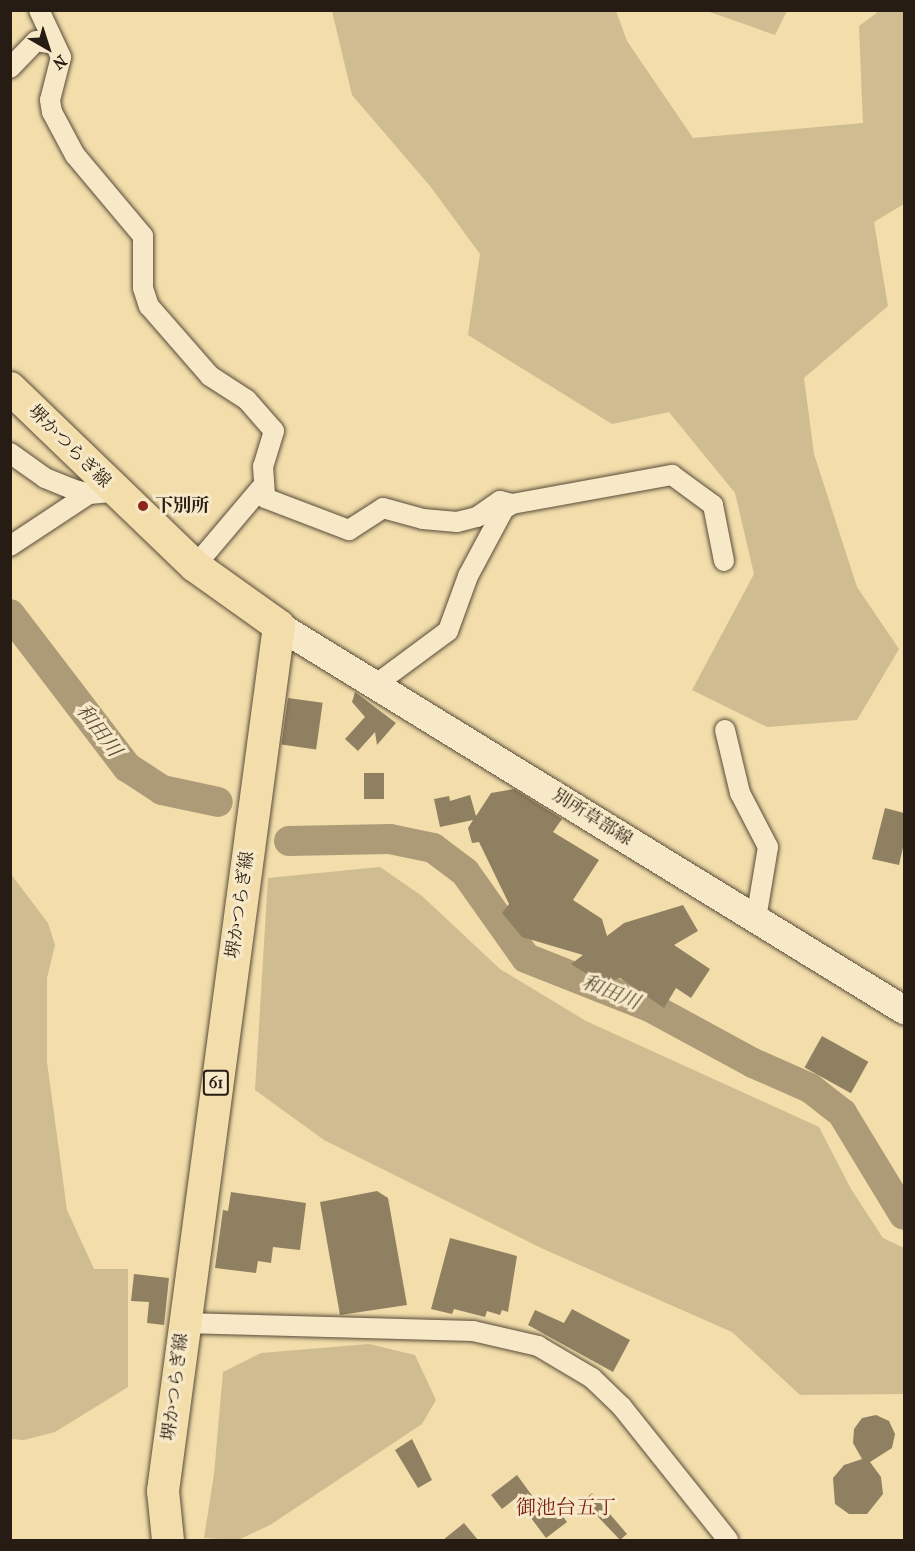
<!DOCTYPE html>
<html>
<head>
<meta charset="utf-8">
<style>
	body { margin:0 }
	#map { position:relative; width:915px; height:1551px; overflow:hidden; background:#f2ddab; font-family:"IM FELL French Canon","Noto Serif JP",serif }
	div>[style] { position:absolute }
	.green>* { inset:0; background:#cfbc91 }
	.river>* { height:30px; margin:-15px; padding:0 15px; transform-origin:15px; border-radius:15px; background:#ad9b77 }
	.building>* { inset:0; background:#908062; transform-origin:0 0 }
	.roads { filter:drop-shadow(0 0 2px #594c39) drop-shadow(0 0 2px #594c39) }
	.minor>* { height:20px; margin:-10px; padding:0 10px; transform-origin:10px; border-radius:10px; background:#f7e9c8 }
	.secondary>* { height:28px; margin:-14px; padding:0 14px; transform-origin:14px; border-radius:14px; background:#f7e9c8 }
	.primary>* { height:32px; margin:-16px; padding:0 16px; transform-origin:16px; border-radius:16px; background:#f2ddab }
	.dots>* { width:16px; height:16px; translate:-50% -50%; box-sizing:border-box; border:3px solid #f7e9c8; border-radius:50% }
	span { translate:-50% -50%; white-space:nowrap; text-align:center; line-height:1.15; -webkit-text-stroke:6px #f7e9c8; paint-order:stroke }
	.shield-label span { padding:2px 4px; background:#f7e9c8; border:2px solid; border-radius:4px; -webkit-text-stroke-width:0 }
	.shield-label { font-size:16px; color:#261c13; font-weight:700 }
	.street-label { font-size:18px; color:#261c13 }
	.poi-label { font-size:18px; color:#261c13; font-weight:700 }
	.left { translate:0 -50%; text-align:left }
	.water-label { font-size:20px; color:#5c4f3b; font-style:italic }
	.neighbourhood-label { font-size:20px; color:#7a1f14 }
	.frame { position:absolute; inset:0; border:12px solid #261c13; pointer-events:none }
	.north { position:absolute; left:18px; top:18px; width:60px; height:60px; -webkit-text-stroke:4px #f7e9c8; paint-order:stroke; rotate:141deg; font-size:16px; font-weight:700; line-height:24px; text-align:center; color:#261c13 }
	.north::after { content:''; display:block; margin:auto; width:21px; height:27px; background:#261c13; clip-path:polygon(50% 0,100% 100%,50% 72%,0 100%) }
</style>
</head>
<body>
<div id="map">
	<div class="green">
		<i style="clip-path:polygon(332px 11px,616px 11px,627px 41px,693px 138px,863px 123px,859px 26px,879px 11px,904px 11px,904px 204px,874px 222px,888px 306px,804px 378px,814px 454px,857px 587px,899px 649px,857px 720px,767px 727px,692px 690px,754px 574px,735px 493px,669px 412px,612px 424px,468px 335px,480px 254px,430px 186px,352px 95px)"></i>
		<i style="clip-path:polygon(707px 11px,787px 11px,775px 35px)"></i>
		<i style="clip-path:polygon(380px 867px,422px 896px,500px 969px,586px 1021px,819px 1127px,851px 1189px,883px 1238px,904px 1248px,904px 1394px,800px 1395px,732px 1332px,541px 1248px,324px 1140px,255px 1090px,268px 878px)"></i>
		<i style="clip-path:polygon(10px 873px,48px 923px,55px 945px,47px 978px,47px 1062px,67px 1210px,94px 1269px,128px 1269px,128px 1387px,55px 1432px,24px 1440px,10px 1439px)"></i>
		<i style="clip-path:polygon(369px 1344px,415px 1355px,436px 1400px,422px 1424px,270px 1525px,238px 1540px,204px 1538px,214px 1474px,223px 1372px,261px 1353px)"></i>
	</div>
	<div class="river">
		<i style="left:10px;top:614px;width:193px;rotate:52.6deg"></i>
		<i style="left:127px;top:767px;width:42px;rotate:33.3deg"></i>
		<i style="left:162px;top:790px;width:57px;rotate:12.1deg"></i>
		<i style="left:289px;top:841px;width:101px;rotate:-1.1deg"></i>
		<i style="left:390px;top:839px;width:44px;rotate:11.8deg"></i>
		<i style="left:433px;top:848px;width:40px;rotate:37deg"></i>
		<i style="left:465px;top:872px;width:105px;rotate:54.7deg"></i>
		<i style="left:526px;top:958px;width:133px;rotate:21.6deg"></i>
		<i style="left:650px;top:1007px;width:117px;rotate:28.5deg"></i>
		<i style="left:753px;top:1063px;width:62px;rotate:23.7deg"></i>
		<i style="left:810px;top:1088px;width:41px;rotate:38deg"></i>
		<i style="left:842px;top:1113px;width:119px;rotate:58.7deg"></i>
	</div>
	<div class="building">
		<i style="clip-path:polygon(355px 692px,396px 723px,377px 745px,375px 732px,358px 751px,345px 739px,365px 717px,352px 702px)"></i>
		<i style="left:288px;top:698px;width:35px;height:47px;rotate:8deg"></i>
		<i style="left:364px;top:773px;width:20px;height:26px"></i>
		<i style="clip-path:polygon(514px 789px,562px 819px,553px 832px,599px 860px,573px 900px,602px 919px,607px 936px,624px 923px,683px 905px,698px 931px,674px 945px,710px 969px,691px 998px,676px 988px,664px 1008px,620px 978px,603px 984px,571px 964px,583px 955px,522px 937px,502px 913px,509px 904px,479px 842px,472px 843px,468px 828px,473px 820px,440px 827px,434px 799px,449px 796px,450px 801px,470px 795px,476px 816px,491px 793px)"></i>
		<i style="clip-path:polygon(885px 808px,904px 813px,904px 843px,899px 865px,872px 859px)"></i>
		<i style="left:822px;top:1036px;width:53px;height:36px;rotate:29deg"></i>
		<i style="clip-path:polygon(377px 1191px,388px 1198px,407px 1305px,340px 1315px,320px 1202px)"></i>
		<i style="clip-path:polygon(231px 1192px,306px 1203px,300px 1250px,273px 1247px,271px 1263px,258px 1261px,256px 1273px,215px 1268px,223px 1210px,228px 1211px)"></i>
		<i style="clip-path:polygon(450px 1238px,517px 1256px,508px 1312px,502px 1310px,500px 1315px,487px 1311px,485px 1317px,454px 1309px,452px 1314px,431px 1309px)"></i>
		<i style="clip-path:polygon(134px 1274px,169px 1278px,164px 1325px,147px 1323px,149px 1302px,131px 1301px)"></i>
		<i style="clip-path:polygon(572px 1309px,630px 1340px,613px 1372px,528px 1325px,535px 1310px,564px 1323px)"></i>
		<i style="clip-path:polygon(876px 1415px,889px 1421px,895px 1434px,892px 1448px,870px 1462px,881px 1477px,883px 1494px,867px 1514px,849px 1514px,835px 1504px,833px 1478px,844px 1465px,862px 1459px,853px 1443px,854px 1429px,862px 1418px)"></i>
		<i style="clip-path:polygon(412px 1439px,432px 1480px,418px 1488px,395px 1450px)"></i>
		<i style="clip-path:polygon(517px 1475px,539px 1505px,549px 1498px,567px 1522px,546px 1538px,516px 1498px,502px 1509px,491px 1495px)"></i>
		<i style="clip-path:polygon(592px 1493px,627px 1534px,620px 1540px,583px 1501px)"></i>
		<i style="clip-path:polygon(464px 1523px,478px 1540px,443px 1540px)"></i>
	</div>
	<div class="roads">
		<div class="minor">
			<i style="left:39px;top:10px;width:52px;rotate:64.9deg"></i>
			<i style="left:61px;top:57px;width:44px;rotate:104.3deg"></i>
			<i style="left:50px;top:100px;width:12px;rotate:81deg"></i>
			<i style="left:52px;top:112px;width:49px;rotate:61.9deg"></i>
			<i style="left:75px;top:155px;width:106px;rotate:50deg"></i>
			<i style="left:143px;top:236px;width:52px;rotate:90deg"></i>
			<i style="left:143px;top:288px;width:19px;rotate:72deg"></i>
			<i style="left:149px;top:306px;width:93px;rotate:48.9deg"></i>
			<i style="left:210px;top:376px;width:44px;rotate:33deg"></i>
			<i style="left:247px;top:400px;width:41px;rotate:48.9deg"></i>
			<i style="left:274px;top:431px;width:37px;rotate:107deg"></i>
			<i style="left:263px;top:466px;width:32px;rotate:86deg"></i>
			<i style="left:265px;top:498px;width:90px;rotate:20.9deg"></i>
			<i style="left:349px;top:530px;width:40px;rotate:-32.9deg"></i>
			<i style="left:383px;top:508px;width:41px;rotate:15.4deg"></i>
			<i style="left:423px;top:519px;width:34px;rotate:5deg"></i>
			<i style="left:457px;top:522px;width:21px;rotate:-14deg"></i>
			<i style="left:477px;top:517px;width:28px;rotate:-35deg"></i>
			<i style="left:500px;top:501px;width:12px;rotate:14deg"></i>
			<i style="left:10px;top:68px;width:37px;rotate:-46deg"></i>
			<i style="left:36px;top:41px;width:18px;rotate:9deg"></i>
			<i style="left:10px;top:453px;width:43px;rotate:35.5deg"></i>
			<i style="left:45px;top:478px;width:29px;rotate:22deg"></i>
			<i style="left:72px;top:489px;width:18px;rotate:16deg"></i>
			<i style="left:89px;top:494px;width:25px;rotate:-5deg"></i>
			<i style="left:10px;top:546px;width:95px;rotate:-33.4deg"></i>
			<i style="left:195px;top:566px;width:102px;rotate:-49.8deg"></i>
			<i style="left:375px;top:685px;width:91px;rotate:-36.5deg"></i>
			<i style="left:448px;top:631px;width:59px;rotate:-70deg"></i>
			<i style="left:468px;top:576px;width:76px;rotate:-61.8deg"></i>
			<i style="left:504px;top:509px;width:9px;rotate:-32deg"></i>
			<i style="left:512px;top:504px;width:163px;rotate:-10.3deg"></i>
			<i style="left:672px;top:475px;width:51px;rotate:36.2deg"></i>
			<i style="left:713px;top:505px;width:57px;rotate:78.9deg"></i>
			<i style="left:725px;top:730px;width:65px;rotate:76.6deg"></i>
			<i style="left:740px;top:793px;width:61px;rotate:62.6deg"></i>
			<i style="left:768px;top:847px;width:73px;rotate:99.5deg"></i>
			<i style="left:184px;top:1323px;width:289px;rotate:1.6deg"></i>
			<i style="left:473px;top:1331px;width:67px;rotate:13deg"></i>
			<i style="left:538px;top:1346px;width:63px;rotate:30.7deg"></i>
			<i style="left:592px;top:1378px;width:42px;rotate:44deg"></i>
			<i style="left:622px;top:1407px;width:170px;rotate:51.4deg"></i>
		</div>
		<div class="secondary">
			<i style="left:279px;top:626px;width:734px;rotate:31.57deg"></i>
		</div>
		<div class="primary">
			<i style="left:10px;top:388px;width:257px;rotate:43.9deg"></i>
			<i style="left:195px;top:566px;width:103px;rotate:35.5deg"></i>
			<i style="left:279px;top:626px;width:873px;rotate:97.64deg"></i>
			<i style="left:163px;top:1491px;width:49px;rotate:84.2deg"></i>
		</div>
	</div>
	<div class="dots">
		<i style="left:143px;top:506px;background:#8f2418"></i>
	</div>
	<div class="shield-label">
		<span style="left:216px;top:1083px">61</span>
	</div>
	<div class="street-label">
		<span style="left:69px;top:447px;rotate:45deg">堺かつらぎ線</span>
		<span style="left:592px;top:818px;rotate:32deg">別所草部線</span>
		<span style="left:241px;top:905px;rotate:-82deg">堺かつらぎ線</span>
		<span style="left:176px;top:1387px;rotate:-83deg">堺かつらぎ線</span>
	</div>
	<div class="poi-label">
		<span class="left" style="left:155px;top:506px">下別所</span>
	</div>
	<div class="water-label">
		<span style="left:99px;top:730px;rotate:53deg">和田川</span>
		<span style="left:611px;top:992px;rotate:22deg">和田川</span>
	</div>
	<div class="neighbourhood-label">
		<span style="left:566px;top:1507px">御池台五丁</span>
	</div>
	<div class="frame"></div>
	<div class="north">N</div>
</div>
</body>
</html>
